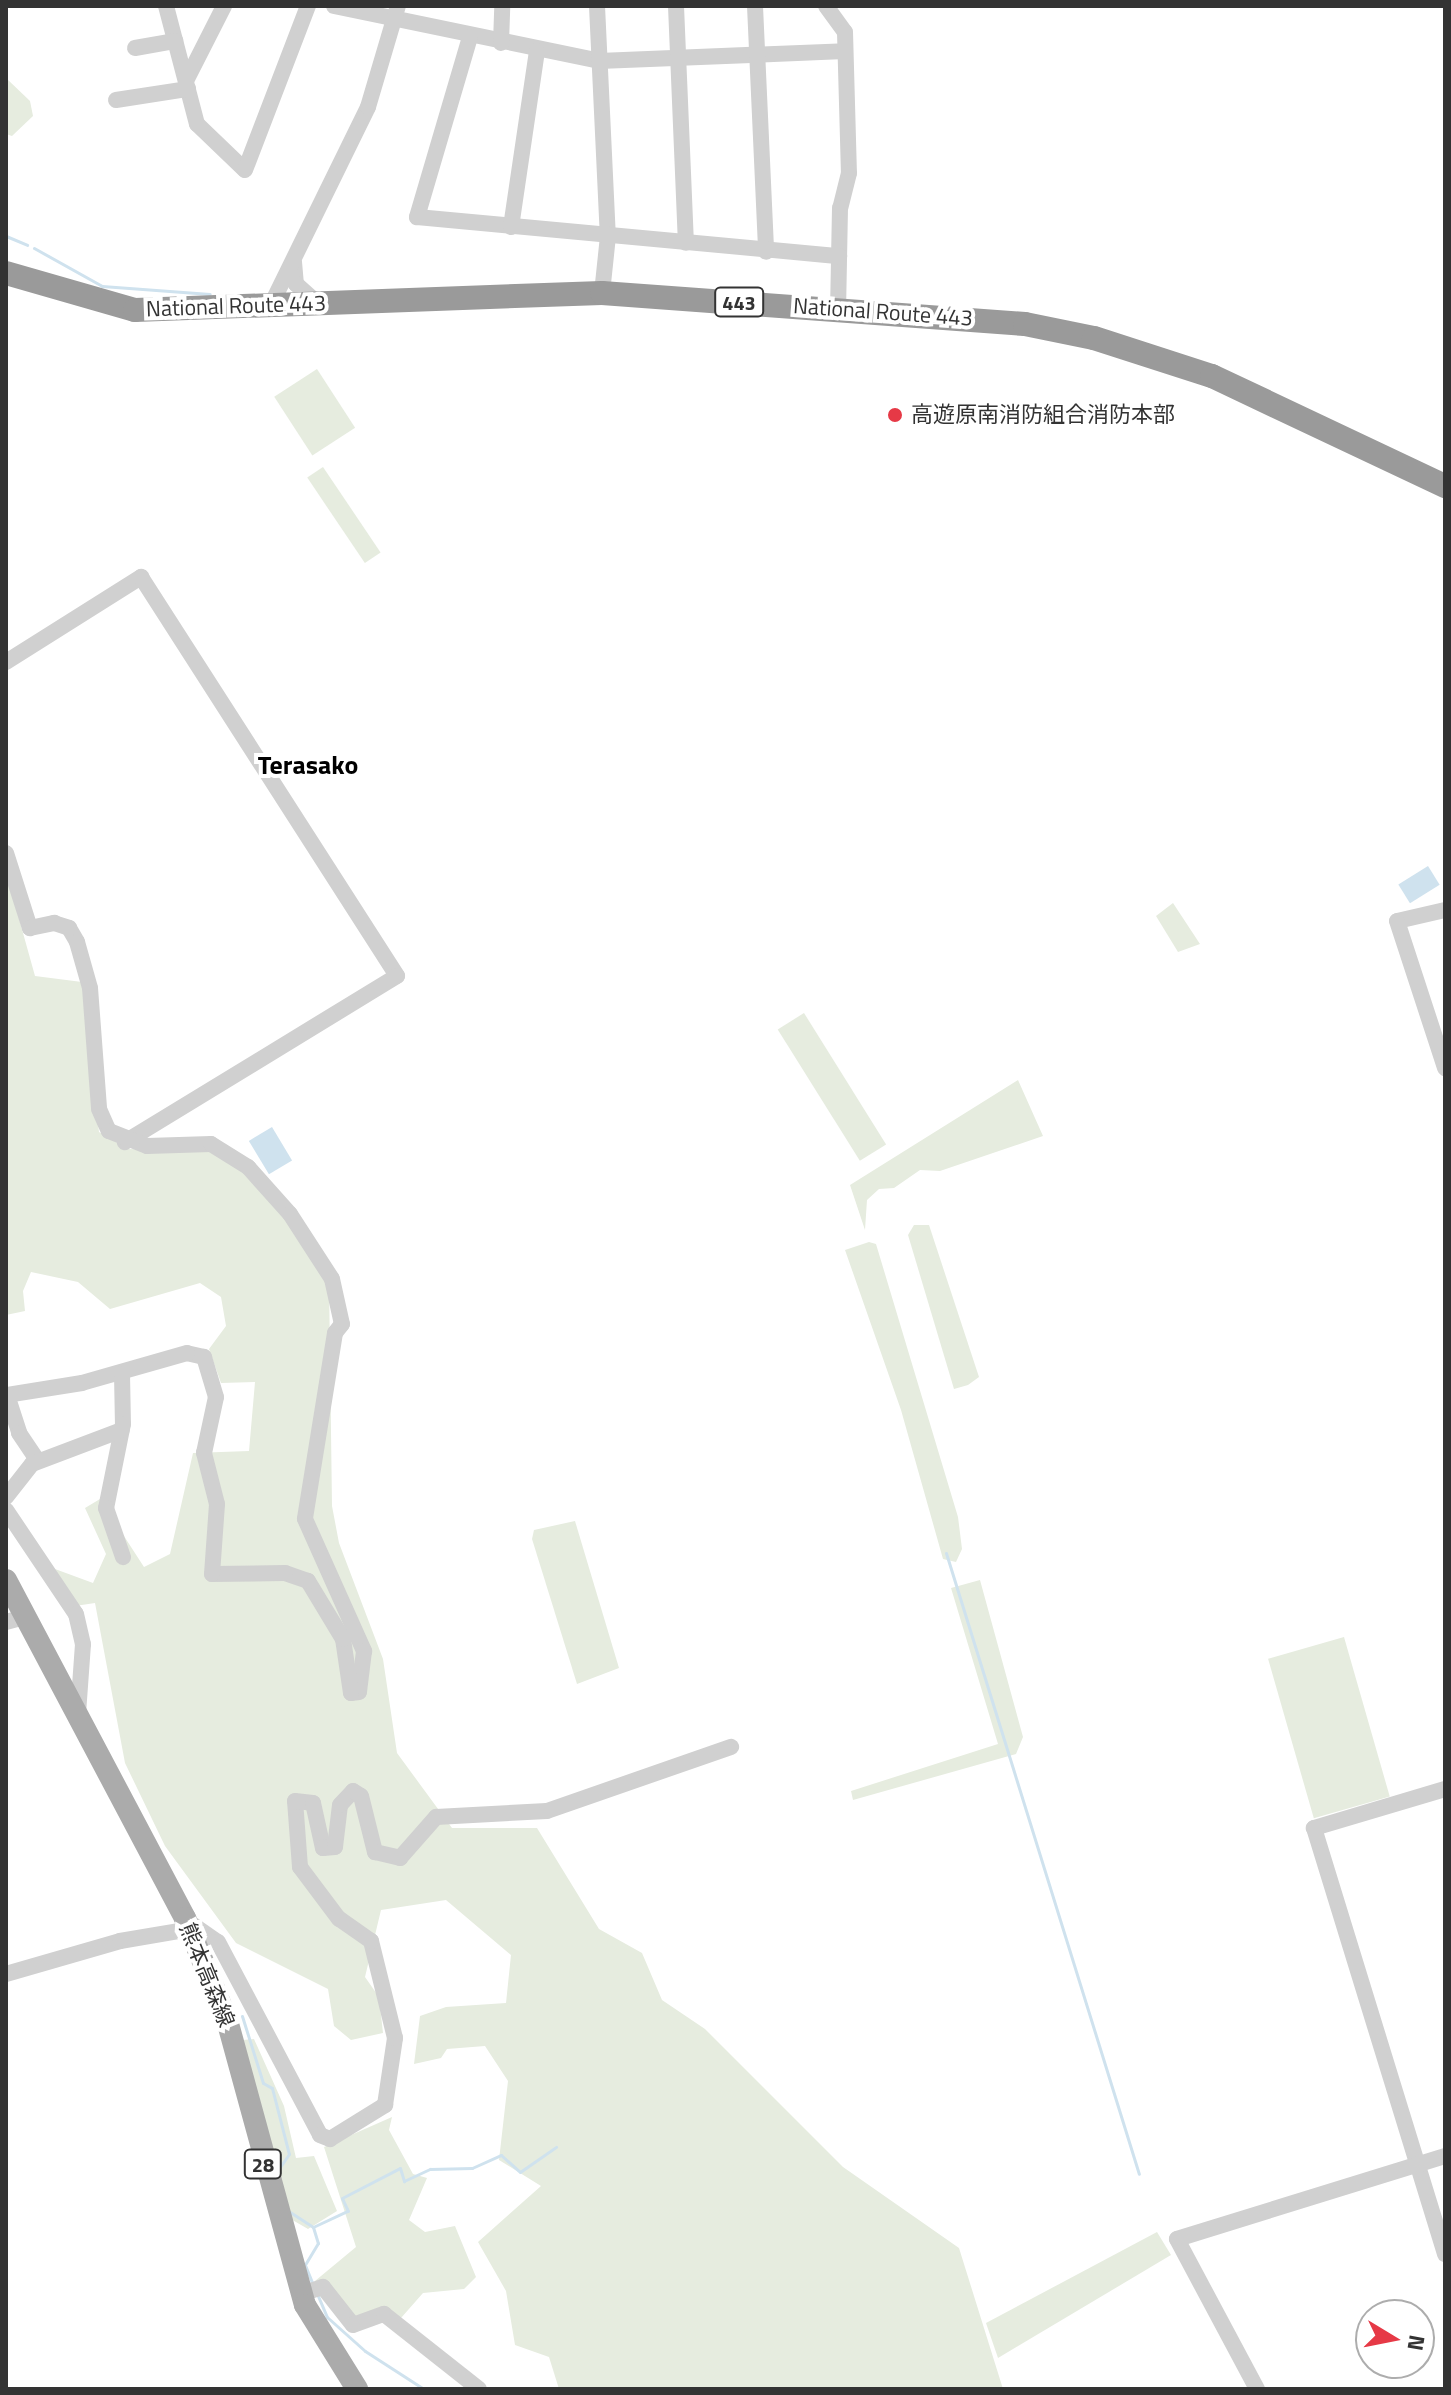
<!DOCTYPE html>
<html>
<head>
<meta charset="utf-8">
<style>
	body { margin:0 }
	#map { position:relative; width:1451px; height:2395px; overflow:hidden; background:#fff; font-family:"Titillium Web","Noto Sans JP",sans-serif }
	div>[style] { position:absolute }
	.green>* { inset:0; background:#e6ecdf; transform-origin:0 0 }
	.water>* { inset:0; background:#cfe2ee; transform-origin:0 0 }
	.stream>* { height:3px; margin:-1.5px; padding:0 1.5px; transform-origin:1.5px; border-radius:1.5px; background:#cfe2ee }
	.minor>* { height:16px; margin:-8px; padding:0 8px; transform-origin:8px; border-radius:8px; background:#d0d0d0 }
	.major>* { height:22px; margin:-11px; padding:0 11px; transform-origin:11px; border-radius:11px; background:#ababab }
	.highway>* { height:24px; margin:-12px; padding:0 12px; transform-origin:12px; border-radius:12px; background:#9a9a9a }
	.dots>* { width:22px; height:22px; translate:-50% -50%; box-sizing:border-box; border:4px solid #fff; border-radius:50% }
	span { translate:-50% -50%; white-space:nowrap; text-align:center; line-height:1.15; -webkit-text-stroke:8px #fff; paint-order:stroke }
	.shield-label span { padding:2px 6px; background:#fff; border:2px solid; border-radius:6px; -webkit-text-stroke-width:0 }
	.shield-label { font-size:20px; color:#333; font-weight:700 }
	.street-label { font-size:22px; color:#333 }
	.poi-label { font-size:22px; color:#333 }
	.left { translate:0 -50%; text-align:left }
	.quarter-label { font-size:26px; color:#000; font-weight:700 }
	.frame { position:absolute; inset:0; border:8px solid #333; pointer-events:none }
	.north { position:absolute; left:1355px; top:2299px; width:80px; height:80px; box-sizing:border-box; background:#fff; border:2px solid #adadad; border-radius:50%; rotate:100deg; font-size:22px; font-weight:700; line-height:32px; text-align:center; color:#333 }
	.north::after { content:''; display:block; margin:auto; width:28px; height:36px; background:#e63946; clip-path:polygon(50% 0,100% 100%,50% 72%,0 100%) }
</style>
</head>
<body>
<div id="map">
	<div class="green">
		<i style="clip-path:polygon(6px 78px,30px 101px,33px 116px,12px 136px,6px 134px)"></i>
		<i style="left:317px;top:369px;width:70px;height:51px;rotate:57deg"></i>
		<i style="left:323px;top:467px;width:103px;height:19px;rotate:56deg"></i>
		<i style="clip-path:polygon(6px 872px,35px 976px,82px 982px,99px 1132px,128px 1149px,213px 1151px,246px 1172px,288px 1219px,329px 1280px,332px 1506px,339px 1543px,383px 1659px,397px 1753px,452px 1828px,537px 1828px,599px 1929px,642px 1953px,662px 2000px,705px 2029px,843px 2167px,959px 2248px,1003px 2389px,559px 2389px,549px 2357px,515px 2345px,506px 2291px,478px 2242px,541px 2186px,499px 2160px,508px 2081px,485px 2046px,447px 2049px,441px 2058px,414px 2064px,420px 2016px,446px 2007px,506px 2003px,511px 1955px,446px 1900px,381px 1910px,365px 1977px,379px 1997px,383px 2033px,351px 2040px,334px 2026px,328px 1989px,236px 1943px,165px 1846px,125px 1763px,95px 1603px,75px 1606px,55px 1569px,93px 1583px,106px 1554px,85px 1508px,100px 1499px,144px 1567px,170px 1554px,193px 1453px,249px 1451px,255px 1382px,221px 1383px,209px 1349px,226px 1326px,221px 1297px,200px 1283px,110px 1309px,78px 1282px,31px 1272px,23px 1291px,25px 1311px,6px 1315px)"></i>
		<i style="clip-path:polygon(1173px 903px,1200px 944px,1178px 952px,1156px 916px)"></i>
		<i style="left:804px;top:1013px;width:155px;height:31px;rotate:58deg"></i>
		<i style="clip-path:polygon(1018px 1080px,1043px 1136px,940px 1171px,920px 1170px,894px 1188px,879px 1189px,867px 1200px,865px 1230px,850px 1185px)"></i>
		<i style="clip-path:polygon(914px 1225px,929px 1225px,979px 1377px,968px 1385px,954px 1389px,908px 1235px)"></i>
		<i style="clip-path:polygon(869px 1242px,876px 1244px,958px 1517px,962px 1549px,956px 1562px,943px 1559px,901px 1410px,845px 1250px)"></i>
		<i style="clip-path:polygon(575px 1521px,619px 1668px,577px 1684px,532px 1539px,534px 1530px)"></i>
		<i style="clip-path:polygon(980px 1580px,1023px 1737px,1016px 1754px,853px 1800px,851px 1791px,998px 1744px,951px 1588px)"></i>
		<i style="left:1344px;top:1637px;width:166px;height:79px;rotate:74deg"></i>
		<i style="clip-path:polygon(254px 2039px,284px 2106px,296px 2158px,314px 2156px,337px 2211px,308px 2229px,289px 2218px,243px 2040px)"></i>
		<i style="clip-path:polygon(392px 2117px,389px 2130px,413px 2174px,427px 2178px,409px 2220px,425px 2232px,455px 2226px,476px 2277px,464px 2289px,423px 2293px,401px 2318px,354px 2319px,315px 2281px,356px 2247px,324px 2147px)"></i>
		<i style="clip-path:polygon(1157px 2232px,1171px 2255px,998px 2358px,986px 2323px)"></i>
	</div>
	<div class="water">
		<i style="left:1428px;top:866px;width:22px;height:35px;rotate:58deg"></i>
		<i style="left:272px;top:1127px;width:39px;height:27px;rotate:59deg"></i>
	</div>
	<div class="stream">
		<i style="left:6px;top:236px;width:23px;rotate:23deg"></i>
		<i style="left:34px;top:248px;width:78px;rotate:29.2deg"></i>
		<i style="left:102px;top:286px;width:108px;rotate:4.2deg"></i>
		<i style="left:946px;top:1553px;width:650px;rotate:72.74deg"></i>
		<i style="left:242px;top:2016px;width:70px;rotate:72.6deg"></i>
		<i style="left:263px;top:2083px;width:10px;rotate:29deg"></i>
		<i style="left:272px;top:2088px;width:68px;rotate:75.6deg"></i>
		<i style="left:289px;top:2154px;width:19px;rotate:125deg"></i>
		<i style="left:290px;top:2212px;width:27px;rotate:33deg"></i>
		<i style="left:313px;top:2227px;width:17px;rotate:73deg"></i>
		<i style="left:318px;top:2243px;width:26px;rotate:121deg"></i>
		<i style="left:305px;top:2265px;width:22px;rotate:68deg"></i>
		<i style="left:313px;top:2227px;width:38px;rotate:-25deg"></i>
		<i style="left:348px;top:2211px;width:14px;rotate:-115deg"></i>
		<i style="left:342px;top:2198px;width:65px;rotate:-27.3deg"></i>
		<i style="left:400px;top:2168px;width:14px;rotate:73deg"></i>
		<i style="left:404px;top:2181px;width:29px;rotate:-25deg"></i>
		<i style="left:430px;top:2169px;width:42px;rotate:-1.4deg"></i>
		<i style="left:472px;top:2168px;width:32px;rotate:-24deg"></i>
		<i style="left:501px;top:2155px;width:25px;rotate:42deg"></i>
		<i style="left:520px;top:2172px;width:44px;rotate:-34.8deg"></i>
		<i style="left:318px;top:2296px;width:23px;rotate:67deg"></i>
		<i style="left:327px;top:2317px;width:51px;rotate:41.8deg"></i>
		<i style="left:365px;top:2351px;width:70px;rotate:32.8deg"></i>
	</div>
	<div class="minor">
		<i style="left:166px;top:6px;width:122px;rotate:75.3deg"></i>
		<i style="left:197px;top:124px;width:66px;rotate:43.8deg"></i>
		<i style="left:245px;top:170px;width:176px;rotate:-69deg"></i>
		<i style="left:334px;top:6px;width:271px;rotate:11.7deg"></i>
		<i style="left:599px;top:61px;width:246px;rotate:-2.3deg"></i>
		<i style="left:597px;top:6px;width:230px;rotate:87.3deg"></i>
		<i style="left:608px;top:236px;width:57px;rotate:96deg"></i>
		<i style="left:676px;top:6px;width:237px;rotate:87.6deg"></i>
		<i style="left:755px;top:6px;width:246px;rotate:87.4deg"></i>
		<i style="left:826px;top:6px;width:32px;rotate:54deg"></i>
		<i style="left:845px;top:32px;width:141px;rotate:88.4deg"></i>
		<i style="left:849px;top:173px;width:36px;rotate:104deg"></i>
		<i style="left:840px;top:208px;width:100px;rotate:91.1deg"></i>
		<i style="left:470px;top:37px;width:188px;rotate:106.4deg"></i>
		<i style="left:417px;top:217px;width:424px;rotate:5.3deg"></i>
		<i style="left:501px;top:43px;width:37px;rotate:-88deg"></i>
		<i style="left:135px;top:48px;width:41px;rotate:-9.9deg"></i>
		<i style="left:186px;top:81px;width:84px;rotate:-63.1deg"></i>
		<i style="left:116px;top:100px;width:73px;rotate:-8.7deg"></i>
		<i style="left:511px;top:227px;width:178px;rotate:-81.6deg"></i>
		<i style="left:294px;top:262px;width:22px;rotate:85deg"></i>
		<i style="left:296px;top:284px;width:27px;rotate:42deg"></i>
		<i style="left:271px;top:305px;width:220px;rotate:-63.9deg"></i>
		<i style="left:368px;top:107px;width:105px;rotate:-73.5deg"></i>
		<i style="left:6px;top:662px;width:160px;rotate:-32.2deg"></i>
		<i style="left:141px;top:577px;width:474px;rotate:57.3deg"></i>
		<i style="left:397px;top:976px;width:319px;rotate:148.6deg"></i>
		<i style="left:6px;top:853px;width:79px;rotate:72.3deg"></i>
		<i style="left:30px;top:928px;width:25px;rotate:-12deg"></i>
		<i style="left:54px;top:923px;width:16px;rotate:18deg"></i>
		<i style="left:69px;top:928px;width:16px;rotate:60deg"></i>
		<i style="left:77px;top:942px;width:48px;rotate:74.2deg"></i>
		<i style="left:90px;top:988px;width:121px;rotate:85.7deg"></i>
		<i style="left:99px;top:1109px;width:24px;rotate:66deg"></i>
		<i style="left:109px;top:1131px;width:41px;rotate:21.5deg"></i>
		<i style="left:147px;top:1146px;width:64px;rotate:-1.8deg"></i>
		<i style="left:211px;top:1144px;width:44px;rotate:31.9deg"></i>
		<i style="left:248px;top:1167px;width:63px;rotate:48.2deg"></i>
		<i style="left:290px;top:1214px;width:77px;rotate:57.1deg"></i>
		<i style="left:332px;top:1279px;width:46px;rotate:77.5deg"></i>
		<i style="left:342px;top:1324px;width:11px;rotate:128deg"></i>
		<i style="left:335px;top:1333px;width:188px;rotate:99.2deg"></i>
		<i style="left:305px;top:1519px;width:145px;rotate:65.9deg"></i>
		<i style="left:364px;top:1651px;width:41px;rotate:97deg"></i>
		<i style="left:359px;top:1692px;width:8px;rotate:173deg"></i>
		<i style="left:351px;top:1693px;width:55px;rotate:-98.4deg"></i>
		<i style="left:343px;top:1639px;width:68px;rotate:-121.1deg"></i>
		<i style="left:308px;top:1581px;width:24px;rotate:-161deg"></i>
		<i style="left:285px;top:1573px;width:73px;rotate:179.2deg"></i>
		<i style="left:212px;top:1574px;width:70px;rotate:-85.9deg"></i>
		<i style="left:217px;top:1504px;width:53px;rotate:-104.3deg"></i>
		<i style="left:204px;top:1453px;width:57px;rotate:-77.9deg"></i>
		<i style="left:216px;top:1397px;width:42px;rotate:-106.7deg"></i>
		<i style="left:204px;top:1357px;width:17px;rotate:-167deg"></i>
		<i style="left:187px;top:1353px;width:109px;rotate:164.1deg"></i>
		<i style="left:82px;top:1383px;width:77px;rotate:171deg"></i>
		<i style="left:1445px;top:910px;width:49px;rotate:167.1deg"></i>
		<i style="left:1397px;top:921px;width:155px;rotate:71.9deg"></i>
		<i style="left:122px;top:1374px;width:50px;rotate:88.9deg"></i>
		<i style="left:123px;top:1424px;width:86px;rotate:101.4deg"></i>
		<i style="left:106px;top:1508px;width:52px;rotate:70.9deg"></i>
		<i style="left:7px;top:1395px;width:40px;rotate:72deg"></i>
		<i style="left:19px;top:1433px;width:34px;rotate:56deg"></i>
		<i style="left:6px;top:1497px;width:42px;rotate:-51.8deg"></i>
		<i style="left:32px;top:1464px;width:96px;rotate:-20.7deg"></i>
		<i style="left:6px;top:1510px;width:125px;rotate:56.1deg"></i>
		<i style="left:76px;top:1614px;width:31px;rotate:77deg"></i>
		<i style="left:83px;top:1644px;width:70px;rotate:94.1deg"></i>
		<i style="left:6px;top:1622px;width:20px;rotate:-15deg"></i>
		<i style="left:1445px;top:1789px;width:137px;rotate:163.4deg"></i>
		<i style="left:1314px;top:1828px;width:446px;rotate:72.9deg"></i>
		<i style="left:189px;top:1922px;width:35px;rotate:35deg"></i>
		<i style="left:218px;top:1942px;width:218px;rotate:62.1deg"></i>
		<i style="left:320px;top:2135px;width:11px;rotate:22deg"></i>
		<i style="left:330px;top:2139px;width:65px;rotate:-31.7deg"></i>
		<i style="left:385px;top:2105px;width:68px;rotate:-81.5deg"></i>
		<i style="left:395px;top:2038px;width:100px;rotate:-103.9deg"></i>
		<i style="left:371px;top:1941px;width:39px;rotate:-145deg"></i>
		<i style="left:339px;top:1919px;width:65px;rotate:-126.9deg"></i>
		<i style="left:300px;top:1867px;width:66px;rotate:-94.3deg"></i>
		<i style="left:295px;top:1801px;width:18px;rotate:6deg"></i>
		<i style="left:313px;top:1803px;width:46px;rotate:77.5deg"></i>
		<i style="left:323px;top:1848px;width:12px;rotate:-5deg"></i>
		<i style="left:335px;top:1847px;width:42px;rotate:-83.2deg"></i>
		<i style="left:340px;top:1805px;width:19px;rotate:-47deg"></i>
		<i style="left:353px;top:1791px;width:9px;rotate:32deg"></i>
		<i style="left:361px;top:1796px;width:58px;rotate:76deg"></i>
		<i style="left:375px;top:1852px;width:26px;rotate:13deg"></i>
		<i style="left:400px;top:1858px;width:55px;rotate:-48.7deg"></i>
		<i style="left:436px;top:1817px;width:111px;rotate:-3.1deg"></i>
		<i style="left:547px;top:1811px;width:195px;rotate:-19.2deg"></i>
		<i style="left:6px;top:1974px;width:119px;rotate:-16.1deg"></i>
		<i style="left:120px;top:1941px;width:71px;rotate:-9.7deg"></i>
		<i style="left:301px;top:2294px;width:23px;rotate:-18deg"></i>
		<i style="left:323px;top:2287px;width:48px;rotate:51.7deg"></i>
		<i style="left:353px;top:2325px;width:33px;rotate:-20deg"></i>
		<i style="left:384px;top:2314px;width:121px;rotate:38.3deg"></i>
		<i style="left:1257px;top:2389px;width:170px;rotate:-118.1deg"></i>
		<i style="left:1177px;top:2239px;width:281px;rotate:-17.2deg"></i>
	</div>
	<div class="major">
		<i style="left:6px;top:1580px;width:382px;rotate:62.1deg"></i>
		<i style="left:185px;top:1918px;width:110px;rotate:67.6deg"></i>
		<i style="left:227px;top:2020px;width:295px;rotate:74.7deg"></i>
		<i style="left:305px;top:2305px;width:99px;rotate:58.2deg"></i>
	</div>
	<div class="highway">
		<i style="left:6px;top:273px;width:134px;rotate:16deg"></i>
		<i style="left:135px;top:310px;width:467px;rotate:-2.1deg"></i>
		<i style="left:602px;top:293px;width:424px;rotate:4.2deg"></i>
		<i style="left:1025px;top:324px;width:70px;rotate:11.5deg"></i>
		<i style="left:1094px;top:338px;width:124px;rotate:17.9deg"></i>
		<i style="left:1212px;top:376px;width:258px;rotate:25.3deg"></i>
	</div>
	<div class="dots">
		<i style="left:895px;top:415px;background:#e63946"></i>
	</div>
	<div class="shield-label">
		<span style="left:739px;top:302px">443</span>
		<span style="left:263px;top:2164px">28</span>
	</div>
	<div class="street-label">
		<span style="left:236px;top:306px;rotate:-2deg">National Route 443</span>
		<span style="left:883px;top:312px;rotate:4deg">National Route 443</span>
		<span style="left:207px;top:1975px;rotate:68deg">熊本高森線</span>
	</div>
	<div class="poi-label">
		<span class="left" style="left:911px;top:415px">高遊原南消防組合消防本部</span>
	</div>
	<div class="quarter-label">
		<span style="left:308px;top:765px">Terasako</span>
	</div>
	<div class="frame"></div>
	<div class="north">N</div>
</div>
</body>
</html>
